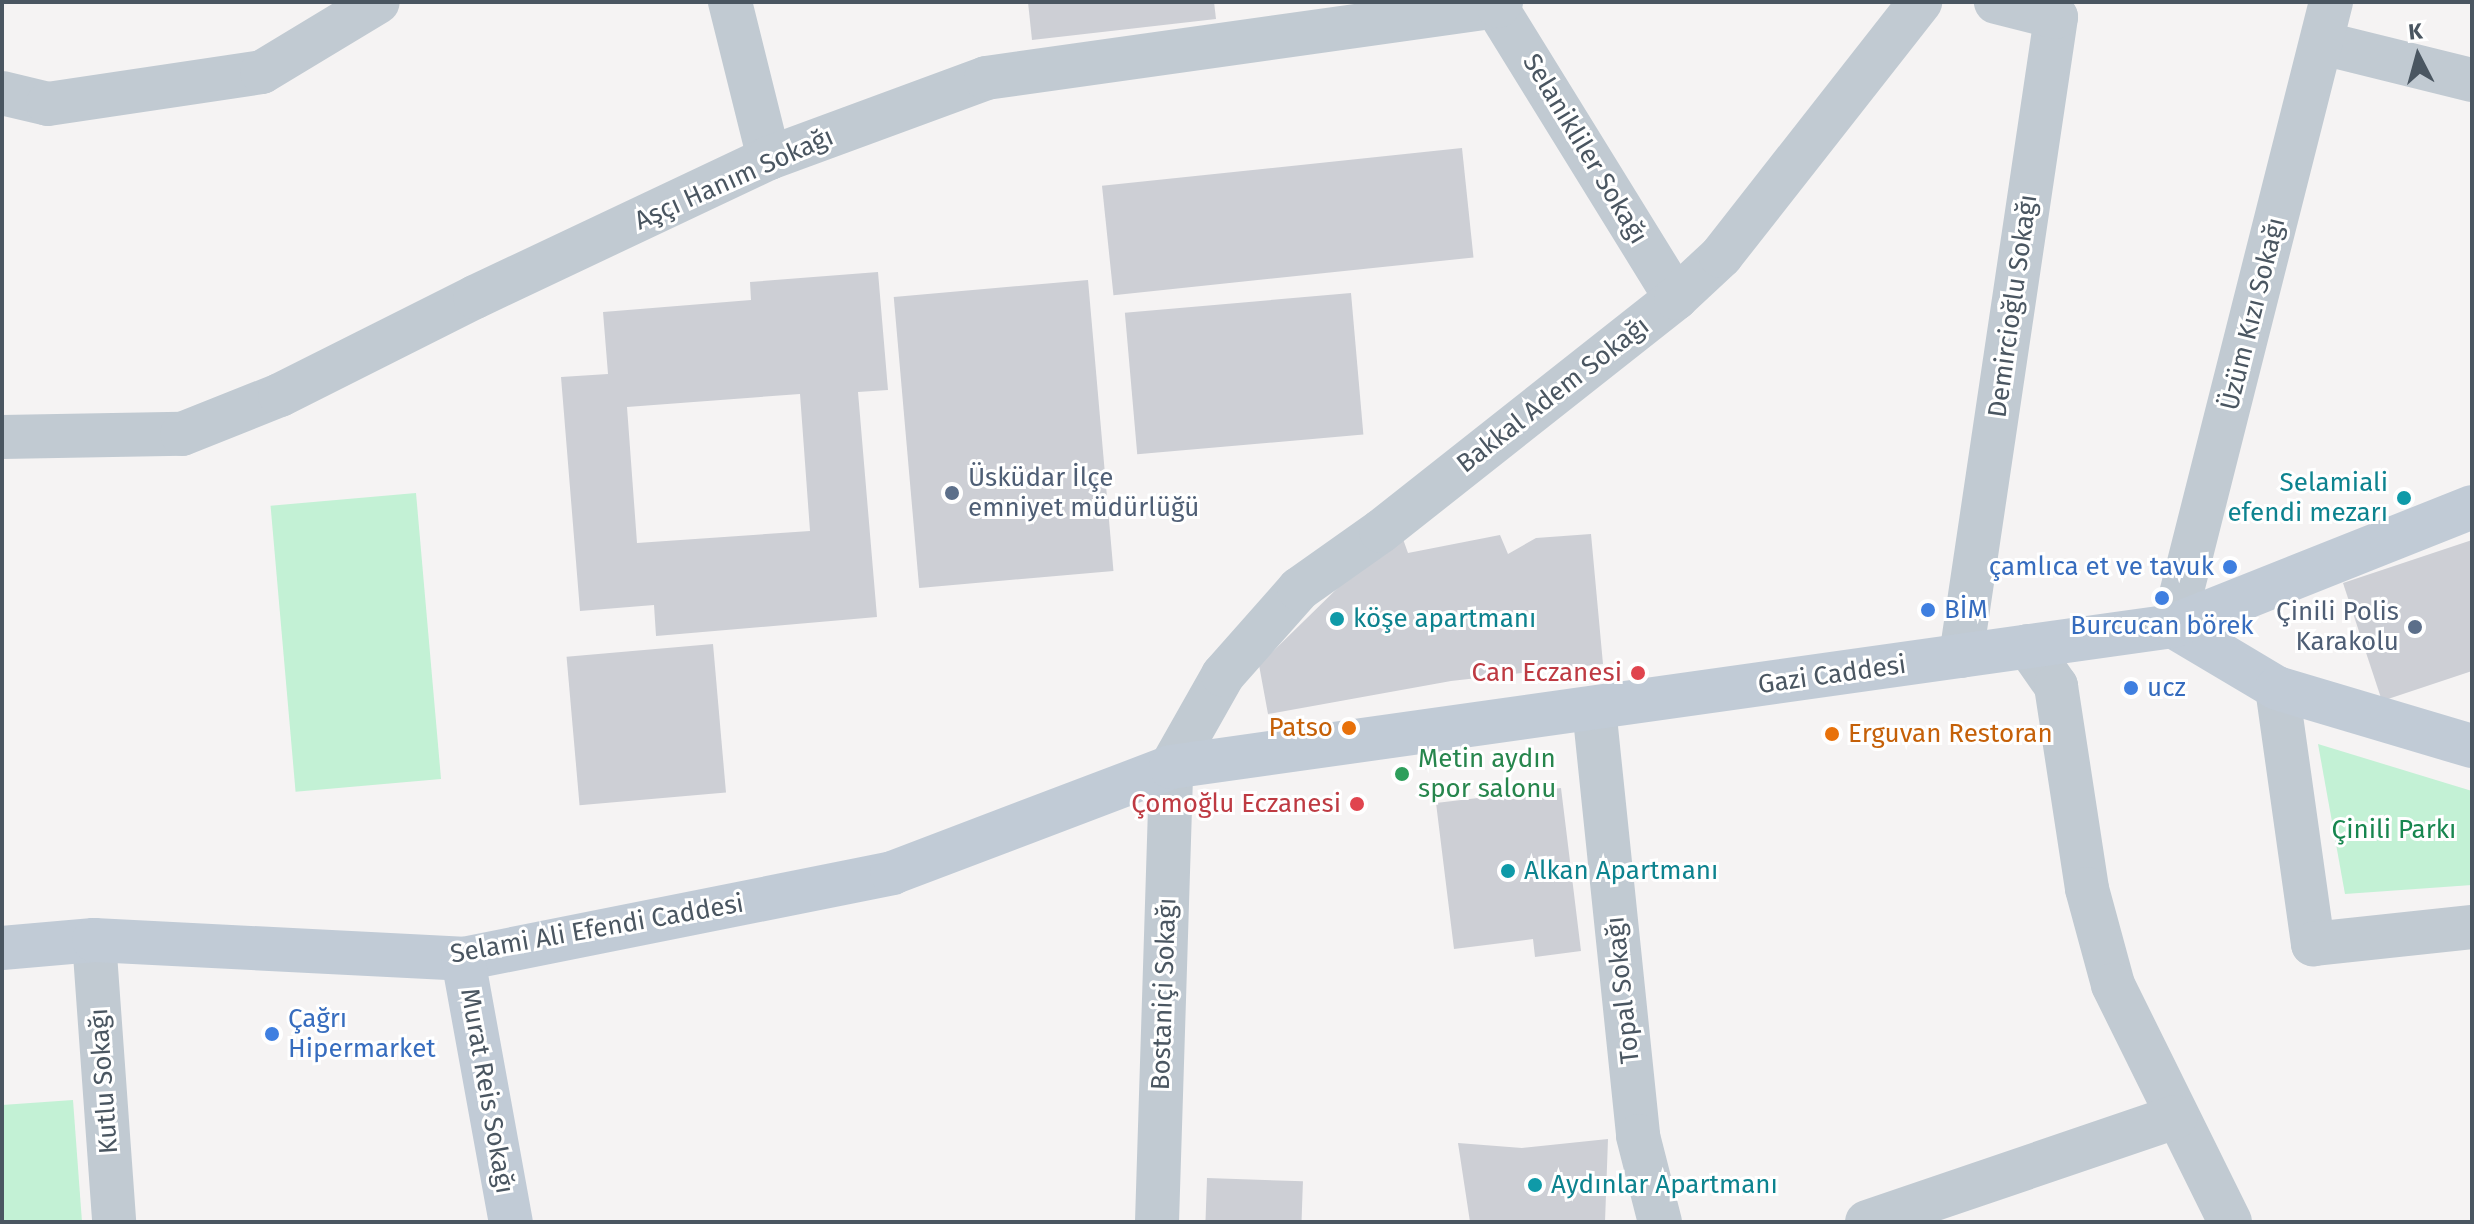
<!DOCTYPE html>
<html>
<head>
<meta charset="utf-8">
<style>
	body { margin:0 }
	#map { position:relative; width:2474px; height:1224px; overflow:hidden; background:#f5f3f3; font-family:"Fira Sans",sans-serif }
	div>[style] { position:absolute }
	.green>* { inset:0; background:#c3f1d5; transform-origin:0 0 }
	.building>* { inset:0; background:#cdcfd5; transform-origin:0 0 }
	.street>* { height:44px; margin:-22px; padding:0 22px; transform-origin:22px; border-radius:22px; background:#c1cad2 }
	.secondary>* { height:44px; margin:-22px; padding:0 22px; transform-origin:22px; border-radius:22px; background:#c1cbd6 }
	.dots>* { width:22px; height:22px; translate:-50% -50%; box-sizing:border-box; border:4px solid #fff; border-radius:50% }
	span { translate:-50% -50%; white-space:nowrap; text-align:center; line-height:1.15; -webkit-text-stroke:6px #fff; paint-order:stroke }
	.street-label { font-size:26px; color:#4a5661 }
	.service-label { font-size:26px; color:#4e5e75 }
	.left { translate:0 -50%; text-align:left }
	.right { translate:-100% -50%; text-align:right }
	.culture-label { font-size:26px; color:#0d838f }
	.shop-label { font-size:26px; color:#366cbe }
	.health-label { font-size:26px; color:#be3a42 }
	.food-label { font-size:26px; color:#c56008 }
	.leisure-label { font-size:26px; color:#27864d }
	.park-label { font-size:26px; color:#17864f }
	.frame { position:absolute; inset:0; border:4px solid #4a5661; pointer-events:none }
	.north { position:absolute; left:2378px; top:16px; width:80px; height:80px; -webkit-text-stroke:6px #fff; paint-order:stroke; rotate:354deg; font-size:22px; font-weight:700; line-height:32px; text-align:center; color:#4a5661 }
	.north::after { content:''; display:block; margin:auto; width:28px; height:36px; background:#4a5661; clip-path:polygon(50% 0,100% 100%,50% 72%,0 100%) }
</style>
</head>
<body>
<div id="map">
	<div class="green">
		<i style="left:416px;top:493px;width:287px;height:146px;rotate:85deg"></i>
		<i style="clip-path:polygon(2318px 744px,2472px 791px,2472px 885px,2345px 894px)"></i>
		<i style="clip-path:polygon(73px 1100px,82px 1222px,2px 1222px,2px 1105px)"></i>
	</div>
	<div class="building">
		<i style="clip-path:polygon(1028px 2px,1214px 2px,1216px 19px,1032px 40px)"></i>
		<i style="left:1462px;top:148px;width:110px;height:362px;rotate:84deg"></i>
		<i style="clip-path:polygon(evenodd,878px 272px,888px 390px,858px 392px,877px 617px,656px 636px,654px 605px,580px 611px,561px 377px,608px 374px,603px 312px,751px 300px,750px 282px,878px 272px,800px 394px,810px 531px,637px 543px,627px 407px,800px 394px)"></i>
		<i style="left:1088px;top:280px;width:292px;height:195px;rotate:85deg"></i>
		<i style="left:1351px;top:293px;width:142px;height:227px;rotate:85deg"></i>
		<i style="clip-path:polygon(1591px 534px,1603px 664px,1451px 681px,1268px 714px,1259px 665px,1353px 573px,1403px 539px,1408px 553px,1500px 535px,1508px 554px,1536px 538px)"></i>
		<i style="clip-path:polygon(2472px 540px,2472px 671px,2382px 701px,2343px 583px)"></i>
		<i style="left:713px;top:644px;width:149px;height:147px;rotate:85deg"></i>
		<i style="clip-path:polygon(1561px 788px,1581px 951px,1535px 957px,1533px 939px,1454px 949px,1436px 803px)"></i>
		<i style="clip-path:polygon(1608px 1139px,1605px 1222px,1470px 1222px,1458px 1143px,1522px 1148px)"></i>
		<i style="left:1207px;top:1178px;width:96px;height:44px;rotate:2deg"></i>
	</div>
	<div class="street">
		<i style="left:730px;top:2px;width:161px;rotate:76deg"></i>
		<i style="left:1493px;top:2px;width:348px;rotate:58.3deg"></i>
		<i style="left:2322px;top:43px;width:154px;rotate:13.9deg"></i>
		<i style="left:2px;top:93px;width:47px;rotate:13.4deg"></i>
		<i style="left:48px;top:104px;width:216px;rotate:-8.5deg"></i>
		<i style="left:262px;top:72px;width:135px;rotate:-31.1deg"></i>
		<i style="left:2px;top:437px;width:180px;rotate:-1deg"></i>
		<i style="left:182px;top:434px;width:105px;rotate:-21.7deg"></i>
		<i style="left:280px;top:395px;width:218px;rotate:-26.7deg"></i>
		<i style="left:475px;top:297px;width:325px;rotate:-25.3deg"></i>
		<i style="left:769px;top:158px;width:231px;rotate:-20.2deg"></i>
		<i style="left:986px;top:78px;width:517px;rotate:-8deg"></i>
		<i style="left:1498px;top:6px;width:5px;rotate:-53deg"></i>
		<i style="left:2173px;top:626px;width:644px;rotate:-75.79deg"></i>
		<i style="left:2028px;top:646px;width:49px;rotate:55deg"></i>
		<i style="left:2056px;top:686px;width:205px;rotate:81.3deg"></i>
		<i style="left:2087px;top:889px;width:99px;rotate:74.8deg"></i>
		<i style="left:2113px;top:985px;width:264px;rotate:63.7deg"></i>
		<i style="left:1961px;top:656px;width:646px;rotate:-81.54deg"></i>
		<i style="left:2056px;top:17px;width:62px;rotate:-166deg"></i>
		<i style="left:2277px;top:688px;width:259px;rotate:82deg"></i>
		<i style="left:2313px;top:944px;width:160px;rotate:-6.1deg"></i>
		<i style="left:1594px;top:708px;width:430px;rotate:84.1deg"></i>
		<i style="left:1638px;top:1136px;width:89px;rotate:75.7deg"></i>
		<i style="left:94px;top:940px;width:283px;rotate:85.9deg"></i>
		<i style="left:1157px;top:1222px;width:455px;rotate:-88.2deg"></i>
		<i style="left:1171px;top:767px;width:106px;rotate:-60.5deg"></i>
		<i style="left:1223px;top:675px;width:115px;rotate:-48.5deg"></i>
		<i style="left:1299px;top:589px;width:100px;rotate:-35.3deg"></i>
		<i style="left:1381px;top:531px;width:376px;rotate:-38.3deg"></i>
		<i style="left:1676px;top:298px;width:62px;rotate:-43deg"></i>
		<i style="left:1721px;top:256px;width:323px;rotate:-51.9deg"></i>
		<i style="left:1867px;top:1222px;width:326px;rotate:-18.8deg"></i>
	</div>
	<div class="secondary">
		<i style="left:2173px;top:626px;width:121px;rotate:30.8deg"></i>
		<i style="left:2277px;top:688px;width:203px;rotate:16.6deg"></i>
		<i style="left:2px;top:948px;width:92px;rotate:-5deg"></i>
		<i style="left:94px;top:940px;width:369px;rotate:2.9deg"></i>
		<i style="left:463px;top:959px;width:438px;rotate:-11.3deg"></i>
		<i style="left:892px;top:873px;width:298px;rotate:-20.8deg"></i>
		<i style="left:1171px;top:767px;width:1012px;rotate:-8.01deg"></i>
		<i style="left:2173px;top:626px;width:322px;rotate:-21.7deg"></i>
		<i style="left:463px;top:959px;width:267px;rotate:79.7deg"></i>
	</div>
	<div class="dots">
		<i style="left:952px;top:493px;background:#5c6f8a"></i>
		<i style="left:2404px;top:498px;background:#0f9aa8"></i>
		<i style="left:2230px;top:567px;background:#3f7fe0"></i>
		<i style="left:2162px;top:598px;background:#3f7fe0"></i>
		<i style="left:1928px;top:610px;background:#3f7fe0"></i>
		<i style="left:1337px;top:619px;background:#0f9aa8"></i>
		<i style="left:2415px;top:627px;background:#5c6f8a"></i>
		<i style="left:1638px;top:673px;background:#e0444e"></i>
		<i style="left:2131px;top:688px;background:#3f7fe0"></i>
		<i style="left:1349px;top:728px;background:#e8710a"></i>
		<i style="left:1832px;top:734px;background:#e8710a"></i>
		<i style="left:1402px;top:774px;background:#2e9e5b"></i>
		<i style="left:1357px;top:804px;background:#e0444e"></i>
		<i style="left:1508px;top:871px;background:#0f9aa8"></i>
		<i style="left:272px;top:1034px;background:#3f7fe0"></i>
		<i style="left:1535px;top:1185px;background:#0f9aa8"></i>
	</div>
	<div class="street-label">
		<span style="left:1585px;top:149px;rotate:59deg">Selanikliler Sokağı</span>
		<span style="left:734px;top:179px;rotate:-24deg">Aşçı Hanım Sokağı</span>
		<span style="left:2013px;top:306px;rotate:-82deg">Demircioğlu Sokağı</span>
		<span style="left:2253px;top:314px;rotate:-76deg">Üzüm Kızı Sokağı</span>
		<span style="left:1553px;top:395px;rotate:-38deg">Bakkal Adem Sokağı</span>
		<span style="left:1832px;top:675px;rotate:-8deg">Gazi Caddesi</span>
		<span style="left:597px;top:929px;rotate:-10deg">Selami Ali Efendi Caddesi</span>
		<span style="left:1623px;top:990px;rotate:-96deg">Topal Sokağı</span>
		<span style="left:1164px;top:994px;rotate:-88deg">Bostaniçi Sokağı</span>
		<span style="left:104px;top:1081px;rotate:-94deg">Kutlu Sokağı</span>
		<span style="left:487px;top:1091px;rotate:80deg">Murat Reis Sokağı</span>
	</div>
	<div class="service-label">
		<span class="left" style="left:968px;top:493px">Üsküdar İlçe<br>emniyet müdürlüğü</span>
		<span class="right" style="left:2399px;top:627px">Çinili Polis<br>Karakolu</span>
	</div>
	<div class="culture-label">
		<span class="right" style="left:2388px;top:498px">Selamiali<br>efendi mezarı</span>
		<span class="left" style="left:1353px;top:619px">köşe apartmanı</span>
		<span class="left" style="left:1524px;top:871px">Alkan Apartmanı</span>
		<span class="left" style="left:1551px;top:1185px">Aydınlar Apartmanı</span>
	</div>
	<div class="shop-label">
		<span class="right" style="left:2214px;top:567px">çamlıca et ve tavuk</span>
		<span class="left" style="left:1944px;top:610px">BİM</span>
		<span style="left:2162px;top:626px">Burcucan börek</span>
		<span class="left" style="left:2147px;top:688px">ucz</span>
		<span class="left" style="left:288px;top:1034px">Çağrı<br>Hipermarket</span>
	</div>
	<div class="health-label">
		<span class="right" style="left:1622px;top:673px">Can Eczanesi</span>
		<span class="right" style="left:1341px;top:804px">Çomoğlu Eczanesi</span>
	</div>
	<div class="food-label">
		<span class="right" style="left:1333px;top:728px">Patso</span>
		<span class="left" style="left:1848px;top:734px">Erguvan Restoran</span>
	</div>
	<div class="leisure-label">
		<span class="left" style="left:1418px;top:774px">Metin aydın<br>spor salonu</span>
	</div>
	<div class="park-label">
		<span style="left:2394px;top:830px">Çinili Parkı</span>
	</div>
	<div class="frame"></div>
	<div class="north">K</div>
</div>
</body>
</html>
